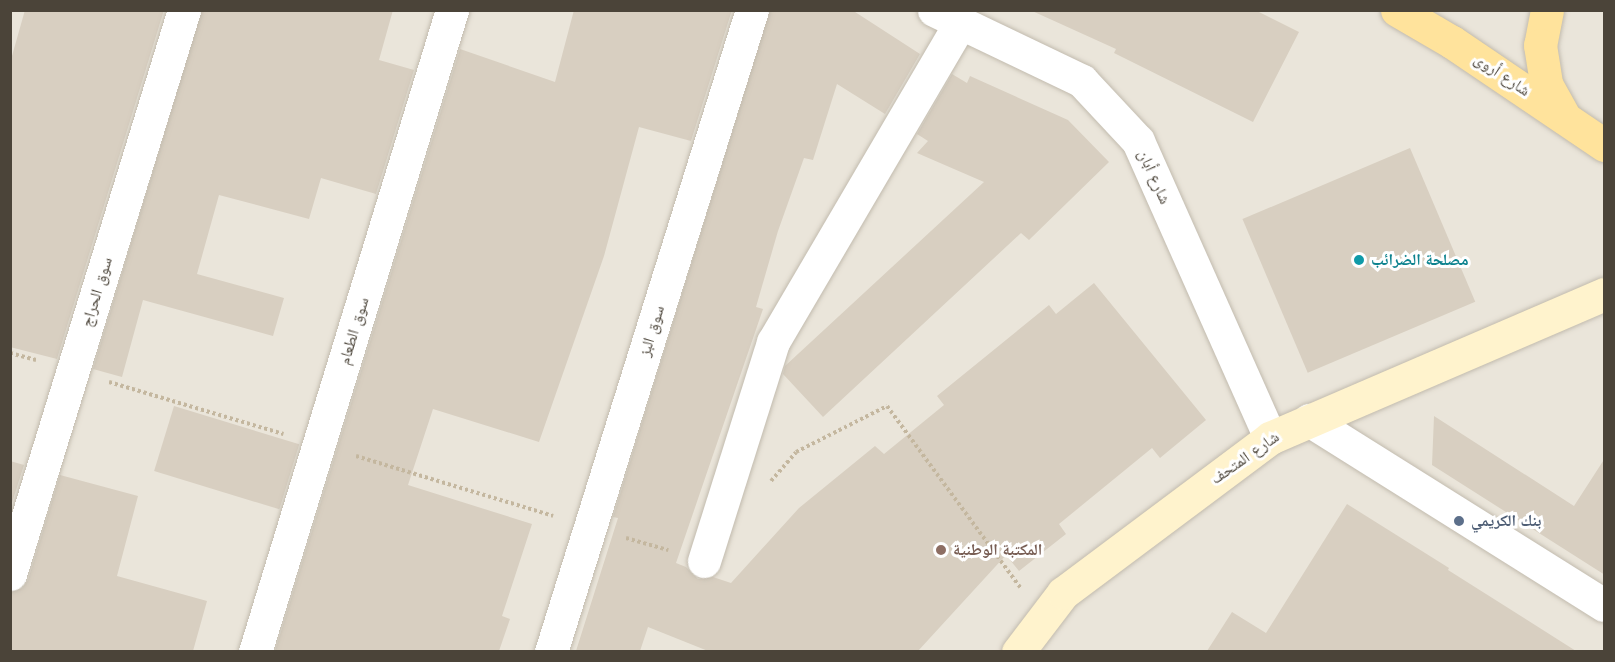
<!DOCTYPE html>
<html>
<head>
<meta charset="utf-8">
<style>
	body { margin:0 }
	#map { position:relative; width:1615px; height:662px; overflow:hidden; background:#f6f3ec; font-family:"Work Sans","Noto Naskh Arabic",sans-serif }
	div>[style] { position:absolute }
	.residential>* { inset:0; background:#eae5da; transform-origin:0 0 }
	.building>* { inset:0; background:#d8cfc1; transform-origin:0 0 }
	.path>* { height:4px; margin-top:-2px; transform-origin:0; background:repeating-linear-gradient(90deg,#c4b79f 0 3px,transparent 0 6px) }
	.roads { filter:drop-shadow(0 0 2px #c2bbae) drop-shadow(0 0 2px #c2bbae) }
	.street>* { height:33px; margin:-16.5px; padding:0 16.5px; transform-origin:16.5px; border-radius:16.5px; background:#fff }
	.secondary>* { height:33px; margin:-16.5px; padding:0 16.5px; transform-origin:16.5px; border-radius:16.5px; background:#fff3cd }
	.primary>* { height:33px; margin:-16.5px; padding:0 16.5px; transform-origin:16.5px; border-radius:16.5px; background:#ffe39c }
	.dots>* { width:16px; height:16px; translate:-50% -50%; box-sizing:border-box; border:3px solid #fff; border-radius:50% }
	span { translate:-50% -50%; white-space:nowrap; text-align:center; line-height:1.15; -webkit-text-stroke:6px #fff; paint-order:stroke }
	.street-label { font-size:16px; color:#4b4439 }
	.culture-label { font-size:16px; color:#0d838f; font-weight:700 }
	.left { translate:0 -50%; text-align:left }
	.service-label { font-size:16px; color:#4e5e75; font-weight:700 }
	.education-label { font-size:16px; color:#785e54; font-weight:700 }
	.frame { position:absolute; inset:0; border:12px solid #4b4439; pointer-events:none }
</style>
</head>
<body>
<div id="map">
	<div class="residential">
		<i style="left:11px;top:11px;width:1593px;height:640px"></i>
	</div>
	<div class="building">
		<i style="clip-path:polygon(25px 10px,164px 10px,57px 359px,10px 347px,10px 63px)"></i>
		<i style="clip-path:polygon(202px 10px,393px 10px,379px 60px,414px 70px,376px 194px,321px 178px,309px 219px,219px 195px,197px 274px,284px 298px,273px 336px,143px 300px,122px 377px,93px 369px)"></i>
		<i style="clip-path:polygon(574px 10px,732px 10px,691px 141px,639px 127px,604px 256px,539px 442px,433px 409px,408px 485px,532px 524px,502px 616px,510px 619px,499px 651px,275px 651px,460px 49px,555px 82px)"></i>
		<i style="clip-path:polygon(770px 10px,852px 10px,920px 54px,885px 114px,837px 84px,813px 160px,804px 158px,778px 231px,756px 307px,763px 309px,676px 563px,686px 567px,698px 579px,713px 577px,731px 583px,799px 508px,875px 446px,884px 454px,944px 405px,937px 396px,1049px 305px,1056px 314px,1094px 283px,1206px 420px,1160px 458px,1152px 448px,1059px 524px,1066px 534px,1019px 571px,1006px 555px,918px 651px,708px 651px,648px 627px,640px 651px,576px 651px,618px 518px,613px 517px)"></i>
		<i style="clip-path:polygon(1030px 10px,1255px 10px,1299px 32px,1253px 122px,1114px 53px,1116px 49px)"></i>
		<i style="clip-path:polygon(952px 74px,967px 83px,970px 76px,1068px 120px,1109px 162px,1029px 240px,1021px 233px,823px 417px,783px 374px,785px 366px,984px 182px,917px 153px,928px 141px,917px 134px)"></i>
		<i style="left:1410px;top:148px;width:167px;height:182px;rotate:67deg"></i>
		<i style="left:174px;top:406px;width:131px;height:68px;rotate:17deg"></i>
		<i style="clip-path:polygon(1434px 416px,1574px 506px,1605px 458px,1605px 575px,1432px 465px)"></i>
		<i style="clip-path:polygon(10px 461px,24px 465px,10px 509px)"></i>
		<i style="clip-path:polygon(60px 475px,138px 496px,117px 576px,207px 601px,193px 651px,10px 651px,10px 592px,22px 588px,28px 580px)"></i>
		<i style="clip-path:polygon(1347px 504px,1449px 568px,1448px 570px,1576px 651px,1207px 651px,1232px 612px,1266px 633px)"></i>
	</div>
	<div class="path">
		<i style="left:10px;top:353px;width:27px;rotate:15deg"></i>
		<i style="left:109px;top:382px;width:182px;rotate:16.6deg"></i>
		<i style="left:356px;top:456px;width:206px;rotate:16.9deg"></i>
		<i style="left:771px;top:481px;width:38px;rotate:-49deg"></i>
		<i style="left:796px;top:452px;width:102px;rotate:-26.8deg"></i>
		<i style="left:887px;top:406px;width:225px;rotate:53.7deg"></i>
		<i style="left:626px;top:538px;width:44px;rotate:15.9deg"></i>
	</div>
	<div class="roads">
		<div class="street">
			<i style="left:934px;top:10px;width:164px;rotate:25.6deg"></i>
			<i style="left:1082px;top:81px;width:82px;rotate:47deg"></i>
			<i style="left:1138px;top:141px;width:325px;rotate:66deg"></i>
			<i style="left:1309px;top:420px;width:348px;rotate:32.1deg"></i>
			<i style="left:704px;top:561px;width:230px;rotate:-72.5deg"></i>
			<i style="left:773px;top:342px;width:370px;rotate:-59.6deg"></i>
			<i style="left:10px;top:574px;width:590px;rotate:-72.85deg"></i>
			<i style="left:255px;top:652px;width:672px;rotate:-72.94deg"></i>
			<i style="left:551px;top:652px;width:673px;rotate:-72.62deg"></i>
		</div>
		<div class="secondary">
			<i style="left:1018px;top:652px;width:74px;rotate:-52.7deg"></i>
			<i style="left:1063px;top:593px;width:259px;rotate:-36.8deg"></i>
			<i style="left:1270px;top:438px;width:364px;rotate:-23.3deg"></i>
		</div>
		<div class="primary">
			<i style="left:1397px;top:10px;width:64px;rotate:30.2deg"></i>
			<i style="left:1452px;top:42px;width:184px;rotate:34.1deg"></i>
			<i style="left:1547px;top:10px;width:36px;rotate:101deg"></i>
			<i style="left:1540px;top:45px;width:39px;rotate:81deg"></i>
			<i style="left:1546px;top:84px;width:38px;rotate:61deg"></i>
		</div>
	</div>
	<div class="dots">
		<i style="left:1359px;top:260px;background:#0f9aa8"></i>
		<i style="left:1459px;top:521px;background:#5c6f8a"></i>
		<i style="left:941px;top:550px;background:#8d6e63"></i>
	</div>
	<div class="street-label">
		<span style="left:1502px;top:75px;rotate:34deg">شارع أروى</span>
		<span style="left:1154px;top:177px;rotate:66deg">شارع أبان</span>
		<span style="left:97px;top:292px;rotate:-73deg">سوق الحراج</span>
		<span style="left:354px;top:331px;rotate:-73deg">سوق الطعام</span>
		<span style="left:652px;top:331px;rotate:-73deg">سوق البز</span>
		<span style="left:1245px;top:458px;rotate:-35deg">شارع المتحف</span>
	</div>
	<div class="culture-label">
		<span class="left" style="left:1371px;top:260px">مصلحة الضرائب</span>
	</div>
	<div class="service-label">
		<span class="left" style="left:1471px;top:521px">بنك الكريمي</span>
	</div>
	<div class="education-label">
		<span class="left" style="left:953px;top:550px">المكتبة الوطنية</span>
	</div>
	<div class="frame"></div>
</div>
</body>
</html>
